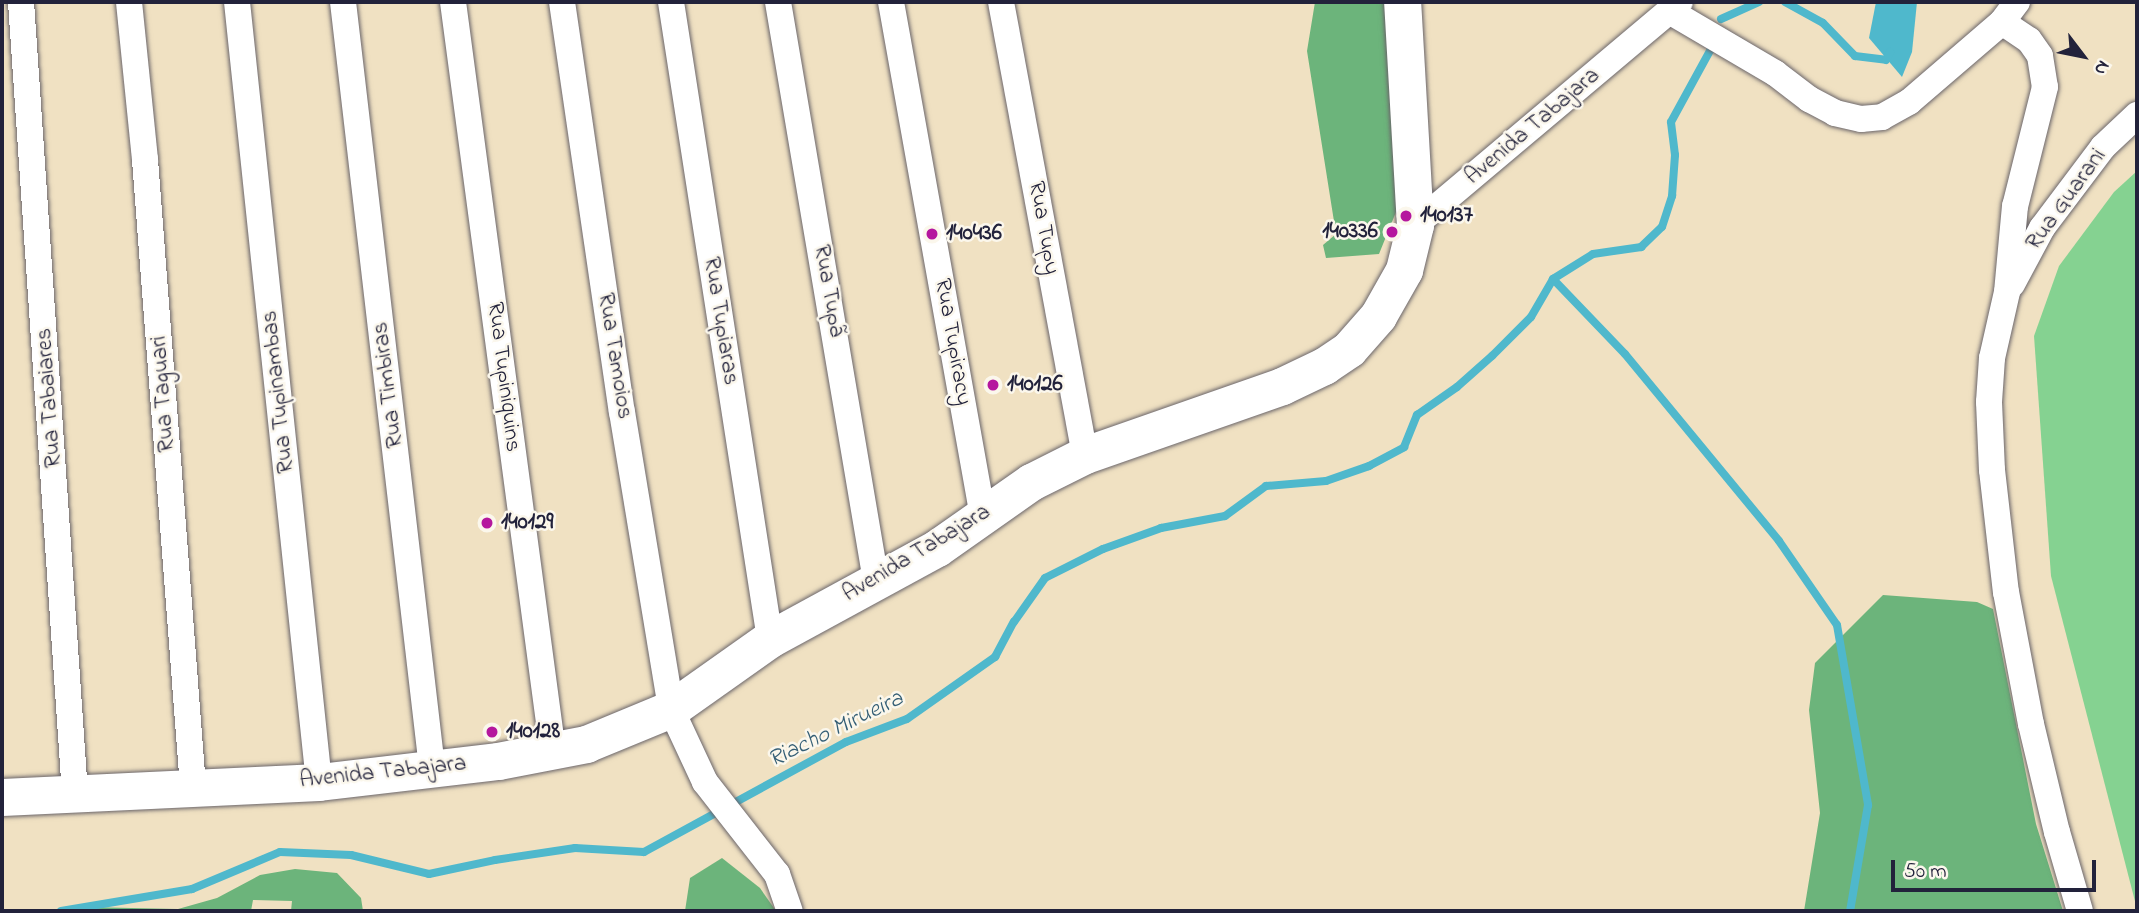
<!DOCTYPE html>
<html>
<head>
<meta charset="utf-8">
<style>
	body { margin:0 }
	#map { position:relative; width:2139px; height:913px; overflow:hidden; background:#f0e1c2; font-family:"Indie Flower",sans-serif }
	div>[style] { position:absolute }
	.green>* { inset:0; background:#85d291 }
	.forest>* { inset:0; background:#6cb47b }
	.water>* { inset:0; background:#4fb8cc }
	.stream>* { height:8px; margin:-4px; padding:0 4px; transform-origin:4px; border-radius:4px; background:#4fb8cc }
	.roads { filter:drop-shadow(0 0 2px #6a656a) drop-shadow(0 0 2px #6a656a) }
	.street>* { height:26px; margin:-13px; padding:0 13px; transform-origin:13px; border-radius:13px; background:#fff }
	.secondary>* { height:37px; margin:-18.5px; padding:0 18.5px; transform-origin:18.5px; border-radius:18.5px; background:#fff }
	.dots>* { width:19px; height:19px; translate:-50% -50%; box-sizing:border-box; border:4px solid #fbf7ec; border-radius:50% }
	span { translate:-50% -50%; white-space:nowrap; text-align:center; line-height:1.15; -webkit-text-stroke:5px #fbf7ec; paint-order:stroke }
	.street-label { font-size:23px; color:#22223b }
	.poi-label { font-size:23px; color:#22223b; font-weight:700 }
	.left { translate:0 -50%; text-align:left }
	.right { translate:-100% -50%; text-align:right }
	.water-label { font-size:24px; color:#345e75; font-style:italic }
	.frame { position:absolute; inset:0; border:4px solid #22223b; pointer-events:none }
	.north { position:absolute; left:2048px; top:21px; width:70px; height:70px; -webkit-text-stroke:5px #fbf7ec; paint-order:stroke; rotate:122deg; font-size:19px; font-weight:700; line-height:28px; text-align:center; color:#22223b }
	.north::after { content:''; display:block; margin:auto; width:24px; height:32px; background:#22223b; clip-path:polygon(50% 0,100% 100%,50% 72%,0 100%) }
	.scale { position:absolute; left:1891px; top:860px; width:205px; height:32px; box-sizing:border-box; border:4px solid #22223b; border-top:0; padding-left:9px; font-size:21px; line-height:24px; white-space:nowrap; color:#22223b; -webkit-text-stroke:5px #fbf7ec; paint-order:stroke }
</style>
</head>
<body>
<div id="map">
	<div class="green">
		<i style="clip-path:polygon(2137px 171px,2137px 909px,2051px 576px,2034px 336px,2059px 266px,2114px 192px)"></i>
	</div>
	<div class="forest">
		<i style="clip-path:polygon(1315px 2px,1392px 2px,1396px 212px,1379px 254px,1326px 258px,1323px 245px,1336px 234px,1307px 51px)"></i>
		<i style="clip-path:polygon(1883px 595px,1977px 602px,1993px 609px,2036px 824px,2063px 911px,1804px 911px,1820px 813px,1809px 710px,1815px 663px)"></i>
		<i style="clip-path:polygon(722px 858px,760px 888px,776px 911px,685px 911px,690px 878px)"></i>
		<i style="clip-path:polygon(295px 869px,337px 873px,361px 898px,363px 911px,291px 911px,292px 901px,253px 900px,251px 911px,75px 911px,85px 907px,178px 909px,217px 898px,260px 875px)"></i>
	</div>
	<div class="water">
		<i style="clip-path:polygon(1876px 2px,1917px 2px,1912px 52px,1902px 77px,1869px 38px)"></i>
	</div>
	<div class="stream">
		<i style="left:1785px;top:2px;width:43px;rotate:28.9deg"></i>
		<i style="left:1823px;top:23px;width:46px;rotate:45.9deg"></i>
		<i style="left:1855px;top:56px;width:31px;rotate:7deg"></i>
		<i style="left:1886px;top:60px;width:9px;rotate:-63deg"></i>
		<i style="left:1721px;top:19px;width:42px;rotate:-24.1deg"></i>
		<i style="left:1553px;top:279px;width:104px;rotate:46.2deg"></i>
		<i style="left:1625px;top:354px;width:242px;rotate:50.5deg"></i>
		<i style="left:1779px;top:541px;width:102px;rotate:55.4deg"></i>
		<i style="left:1837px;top:625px;width:183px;rotate:80.2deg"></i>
		<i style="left:1868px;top:805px;width:108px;rotate:99.6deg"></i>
		<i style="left:61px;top:911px;width:133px;rotate:-9.5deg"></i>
		<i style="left:192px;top:889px;width:95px;rotate:-22.8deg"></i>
		<i style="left:280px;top:852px;width:71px;rotate:2.4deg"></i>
		<i style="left:351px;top:855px;width:80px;rotate:13.7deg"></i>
		<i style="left:429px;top:874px;width:67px;rotate:-12deg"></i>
		<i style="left:495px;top:860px;width:81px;rotate:-8.5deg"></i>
		<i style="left:575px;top:848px;width:69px;rotate:3.3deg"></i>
		<i style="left:644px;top:852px;width:230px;rotate:-28.6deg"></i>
		<i style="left:846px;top:742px;width:65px;rotate:-20.7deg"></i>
		<i style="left:907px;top:719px;width:108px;rotate:-35.2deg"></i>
		<i style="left:995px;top:657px;width:40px;rotate:-62deg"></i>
		<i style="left:1014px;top:622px;width:54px;rotate:-54.8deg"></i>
		<i style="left:1045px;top:578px;width:65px;rotate:-26.6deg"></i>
		<i style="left:1103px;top:549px;width:62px;rotate:-19.9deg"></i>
		<i style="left:1161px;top:528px;width:65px;rotate:-10.6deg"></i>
		<i style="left:1225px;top:516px;width:51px;rotate:-36.2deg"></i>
		<i style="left:1266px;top:486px;width:60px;rotate:-4.8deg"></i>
		<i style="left:1326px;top:481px;width:46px;rotate:-19.2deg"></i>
		<i style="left:1369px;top:466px;width:40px;rotate:-28deg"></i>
		<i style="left:1404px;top:447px;width:35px;rotate:-68deg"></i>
		<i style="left:1417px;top:415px;width:49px;rotate:-35deg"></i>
		<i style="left:1457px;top:387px;width:47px;rotate:-41.5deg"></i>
		<i style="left:1492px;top:356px;width:55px;rotate:-45deg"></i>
		<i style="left:1531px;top:317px;width:44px;rotate:-59.9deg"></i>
		<i style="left:1553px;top:279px;width:47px;rotate:-32deg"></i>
		<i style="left:1593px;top:254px;width:49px;rotate:-8.3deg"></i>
		<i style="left:1641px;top:247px;width:29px;rotate:-44deg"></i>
		<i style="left:1662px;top:227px;width:33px;rotate:-72deg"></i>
		<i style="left:1672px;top:196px;width:41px;rotate:-85.8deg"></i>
		<i style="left:1675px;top:155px;width:33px;rotate:-97deg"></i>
		<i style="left:1671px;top:122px;width:83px;rotate:-61.3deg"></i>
	</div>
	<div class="roads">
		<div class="street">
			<i style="left:21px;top:2px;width:794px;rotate:86.1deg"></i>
			<i style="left:129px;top:2px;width:159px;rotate:84.2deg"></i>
			<i style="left:145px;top:160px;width:628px;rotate:85.62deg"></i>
			<i style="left:237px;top:2px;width:784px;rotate:84deg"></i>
			<i style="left:343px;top:2px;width:771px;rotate:83.37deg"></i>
			<i style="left:453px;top:2px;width:757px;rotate:82.41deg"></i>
			<i style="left:562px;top:2px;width:414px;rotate:81.7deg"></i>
			<i style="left:622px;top:412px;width:301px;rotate:80.6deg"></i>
			<i style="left:671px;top:709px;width:81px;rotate:65deg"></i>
			<i style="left:705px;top:782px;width:117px;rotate:52deg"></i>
			<i style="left:777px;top:874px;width:39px;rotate:71deg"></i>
			<i style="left:671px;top:2px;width:645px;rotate:81.17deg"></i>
			<i style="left:778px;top:2px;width:587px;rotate:80.39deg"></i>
			<i style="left:891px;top:2px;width:523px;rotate:79.87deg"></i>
			<i style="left:1001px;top:2px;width:461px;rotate:79.5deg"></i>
			<i style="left:2017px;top:2px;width:25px;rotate:127deg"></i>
			<i style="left:2002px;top:22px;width:32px;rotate:34deg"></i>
			<i style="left:2029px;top:40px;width:19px;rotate:55deg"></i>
			<i style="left:2040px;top:56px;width:31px;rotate:81deg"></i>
			<i style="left:2045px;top:87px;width:123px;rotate:104.1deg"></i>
			<i style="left:2015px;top:206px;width:86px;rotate:95.3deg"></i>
			<i style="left:2007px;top:292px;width:68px;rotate:102.8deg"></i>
			<i style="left:1992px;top:358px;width:44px;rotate:93.9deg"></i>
			<i style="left:1989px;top:402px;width:68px;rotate:87.5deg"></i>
			<i style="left:1992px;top:470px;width:123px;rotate:83.5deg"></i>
			<i style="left:2006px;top:592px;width:134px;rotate:79.3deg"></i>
			<i style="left:2031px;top:724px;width:111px;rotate:76.5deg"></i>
			<i style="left:2057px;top:832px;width:82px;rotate:73.8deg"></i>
			<i style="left:1671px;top:12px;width:121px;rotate:30.4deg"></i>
			<i style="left:1775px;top:73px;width:43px;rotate:37.4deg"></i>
			<i style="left:1809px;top:99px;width:30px;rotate:28deg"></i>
			<i style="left:1835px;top:113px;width:27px;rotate:13deg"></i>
			<i style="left:1861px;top:119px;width:21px;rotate:-5deg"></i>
			<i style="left:1882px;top:117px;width:31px;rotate:-29deg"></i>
			<i style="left:1909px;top:102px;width:123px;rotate:-40.7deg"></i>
			<i style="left:1415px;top:225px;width:346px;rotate:-40.1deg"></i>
			<i style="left:2012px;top:284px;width:64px;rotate:-61.8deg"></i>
			<i style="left:2042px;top:228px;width:101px;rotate:-53deg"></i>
			<i style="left:2103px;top:147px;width:47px;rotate:-43.3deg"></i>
		</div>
		<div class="secondary">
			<i style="left:2px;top:797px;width:317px;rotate:-2.7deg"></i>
			<i style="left:319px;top:782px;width:180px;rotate:-6.7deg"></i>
			<i style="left:498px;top:761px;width:90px;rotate:-10.9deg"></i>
			<i style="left:586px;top:744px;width:92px;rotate:-22.4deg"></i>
			<i style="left:671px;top:709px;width:121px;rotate:-35.3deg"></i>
			<i style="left:770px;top:639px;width:190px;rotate:-28.6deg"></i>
			<i style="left:937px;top:548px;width:115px;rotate:-35.1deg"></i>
			<i style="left:1031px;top:482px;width:60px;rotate:-26.6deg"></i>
			<i style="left:1085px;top:455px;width:209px;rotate:-19.3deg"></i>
			<i style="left:1282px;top:386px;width:47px;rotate:-25.5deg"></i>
			<i style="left:1324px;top:366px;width:30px;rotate:-34deg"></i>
			<i style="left:1349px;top:349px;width:44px;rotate:-48.7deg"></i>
			<i style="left:1378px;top:316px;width:53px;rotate:-60.5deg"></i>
			<i style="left:1404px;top:270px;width:46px;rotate:-76.3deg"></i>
			<i style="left:1415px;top:225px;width:223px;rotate:-93.3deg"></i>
		</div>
	</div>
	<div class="dots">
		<i style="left:1406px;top:216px;background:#b5179e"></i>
		<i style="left:1392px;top:232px;background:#b5179e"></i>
		<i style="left:932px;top:234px;background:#b5179e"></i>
		<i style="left:993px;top:385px;background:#b5179e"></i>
		<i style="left:487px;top:523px;background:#b5179e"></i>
		<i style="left:492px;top:732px;background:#b5179e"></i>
	</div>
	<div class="street-label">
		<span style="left:1533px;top:127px;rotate:-40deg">Avenida Tabajara</span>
		<span style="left:2067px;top:200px;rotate:-54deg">Rua Guarani</span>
		<span style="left:1043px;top:228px;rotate:80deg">Rua Tupy</span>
		<span style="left:828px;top:291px;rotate:80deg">Rua Tupã</span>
		<span style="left:720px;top:321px;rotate:81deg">Rua Tupiaras</span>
		<span style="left:952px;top:342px;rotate:80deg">Rua Tupiracy</span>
		<span style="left:614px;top:356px;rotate:81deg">Rua Tamoios</span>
		<span style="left:503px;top:377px;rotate:83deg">Rua Tupiniquins</span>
		<span style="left:389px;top:385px;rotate:-97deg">Rua Timbiras</span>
		<span style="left:279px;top:392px;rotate:-96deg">Rua Tupinambas</span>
		<span style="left:164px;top:394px;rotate:-94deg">Rua Taguari</span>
		<span style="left:50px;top:398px;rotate:-94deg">Rua Tabaiares</span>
		<span style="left:917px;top:554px;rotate:-31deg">Avenida Tabajara</span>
		<span style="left:383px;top:773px;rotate:-6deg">Avenida Tabajara</span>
	</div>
	<div class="poi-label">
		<span class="left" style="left:1420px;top:216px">140137</span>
		<span class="right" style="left:1378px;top:232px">140336</span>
		<span class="left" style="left:946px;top:234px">140436</span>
		<span class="left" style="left:1007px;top:385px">140126</span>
		<span class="left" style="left:501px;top:523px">140129</span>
		<span class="left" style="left:506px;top:732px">140128</span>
	</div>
	<div class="water-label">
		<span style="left:836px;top:730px;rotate:-26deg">Riacho Mirueira</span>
	</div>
	<div class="frame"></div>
	<div class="north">N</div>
	<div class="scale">50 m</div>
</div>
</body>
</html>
